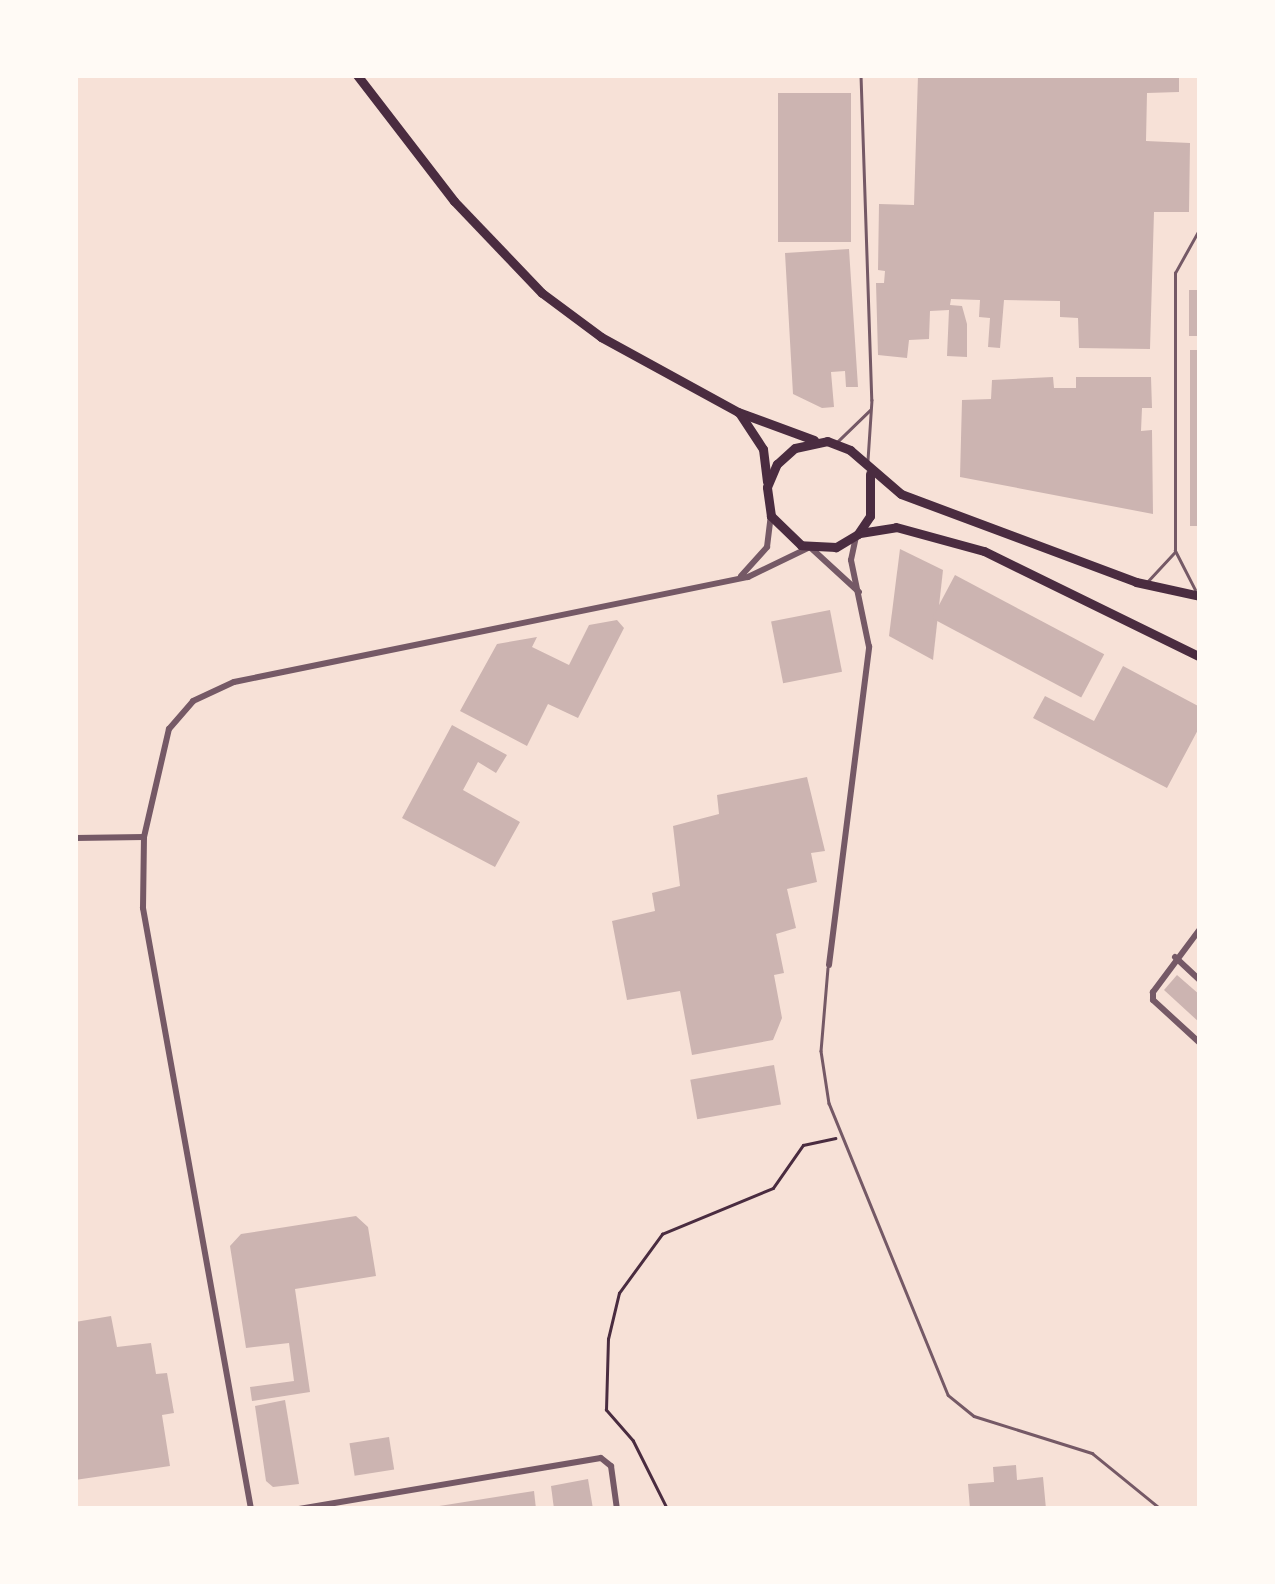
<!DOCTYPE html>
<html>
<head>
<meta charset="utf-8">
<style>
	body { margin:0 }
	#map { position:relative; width:1275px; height:1584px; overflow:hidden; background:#f7e1d7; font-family:"DejaVu Sans",sans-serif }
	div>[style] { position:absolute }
	.building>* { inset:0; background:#ccb4b1; transform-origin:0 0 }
	.path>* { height:2.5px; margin:-1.25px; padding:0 1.25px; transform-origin:1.25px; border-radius:1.25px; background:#4a2c40 }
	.service>* { height:2.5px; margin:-1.25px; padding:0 1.25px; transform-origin:1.25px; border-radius:1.25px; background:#755966 }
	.minor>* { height:6px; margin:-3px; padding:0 3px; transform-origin:3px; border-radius:3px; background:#755966 }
	.primary>* { height:9px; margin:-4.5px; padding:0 4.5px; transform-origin:4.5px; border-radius:4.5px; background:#4a2c40 }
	span { translate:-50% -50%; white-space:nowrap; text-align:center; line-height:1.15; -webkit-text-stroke:8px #fffaf5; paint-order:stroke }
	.frame { position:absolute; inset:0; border:78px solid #fffaf5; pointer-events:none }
</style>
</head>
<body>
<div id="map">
	<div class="building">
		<i style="clip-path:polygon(918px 75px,1179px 75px,1179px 92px,1147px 93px,1146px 141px,1190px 143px,1189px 212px,1154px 212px,1150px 349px,1079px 348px,1078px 318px,1060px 317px,1060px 301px,1004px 300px,1000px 348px,988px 347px,990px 318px,979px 317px,980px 300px,951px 299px,950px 305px,962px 306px,967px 324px,967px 357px,947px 356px,949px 310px,930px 311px,929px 339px,909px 340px,907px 358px,878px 355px,876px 283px,884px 283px,885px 271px,878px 270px,879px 204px,914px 205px)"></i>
		<i style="left:851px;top:93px;width:149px;height:73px;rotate:90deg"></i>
		<i style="clip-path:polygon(849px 249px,858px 387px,846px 387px,845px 371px,831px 372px,834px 407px,822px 408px,793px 394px,785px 253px)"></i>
		<i style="left:1189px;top:290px;width:11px;height:46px"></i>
		<i style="left:1190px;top:350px;width:10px;height:176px"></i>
		<i style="clip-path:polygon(1053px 377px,1054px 388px,1076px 388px,1076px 377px,1151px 377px,1152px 408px,1142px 408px,1141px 431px,1152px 430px,1153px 514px,960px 477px,962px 400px,991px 399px,992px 380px)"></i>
		<i style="clip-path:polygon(900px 549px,943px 570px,933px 660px,889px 636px)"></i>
		<i style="left:955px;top:575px;width:169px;height:49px;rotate:28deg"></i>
		<i style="left:830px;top:610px;width:63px;height:60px;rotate:79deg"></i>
		<i style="clip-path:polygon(617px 620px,624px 628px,578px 718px,548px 704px,527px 746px,460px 711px,497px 644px,537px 637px,532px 647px,569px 665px,589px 625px)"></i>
		<i style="clip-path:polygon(1123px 666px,1200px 707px,1200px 726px,1167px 788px,1033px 718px,1045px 696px,1094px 721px)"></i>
		<i style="clip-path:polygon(452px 725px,507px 755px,496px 773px,478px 762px,463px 790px,520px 822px,495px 867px,402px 818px)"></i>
		<i style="clip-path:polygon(807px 777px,825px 851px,811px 853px,817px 882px,787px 889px,796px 928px,776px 934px,784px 973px,774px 975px,782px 1018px,773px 1040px,692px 1055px,680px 991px,627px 1000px,612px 921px,655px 911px,652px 893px,680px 886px,673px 826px,719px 814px,717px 795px)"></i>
		<i style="clip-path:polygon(1177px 975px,1200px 995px,1200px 1023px,1164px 990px)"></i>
		<i style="left:774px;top:1065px;width:40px;height:85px;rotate:80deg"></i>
		<i style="clip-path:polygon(356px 1216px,368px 1227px,376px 1276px,295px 1289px,310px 1392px,252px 1401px,250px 1387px,294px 1381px,289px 1343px,246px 1348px,230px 1246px,241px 1234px)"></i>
		<i style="clip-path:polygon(111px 1316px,117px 1347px,151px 1343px,156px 1374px,167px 1373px,174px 1413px,162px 1415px,170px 1466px,75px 1480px,75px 1322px)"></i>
		<i style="clip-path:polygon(285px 1400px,299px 1484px,273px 1487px,266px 1481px,255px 1406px)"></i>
		<i style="left:389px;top:1437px;width:33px;height:40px;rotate:81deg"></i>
		<i style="clip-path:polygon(1016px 1465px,1017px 1480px,1043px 1477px,1046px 1509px,970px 1509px,968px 1484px,994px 1482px,993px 1467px)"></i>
		<i style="clip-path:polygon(588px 1479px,593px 1509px,554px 1509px,551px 1486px)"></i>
		<i style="clip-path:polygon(534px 1491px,536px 1509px,433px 1509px,433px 1507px)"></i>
	</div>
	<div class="path">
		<i style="left:667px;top:1509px;width:76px;rotate:-116.6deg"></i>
		<i style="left:633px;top:1441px;width:41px;rotate:-131.1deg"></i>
		<i style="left:606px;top:1410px;width:71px;rotate:-88.4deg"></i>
		<i style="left:608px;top:1339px;width:47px;rotate:-76.6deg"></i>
		<i style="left:619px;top:1293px;width:73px;rotate:-53.9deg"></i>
		<i style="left:662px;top:1234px;width:120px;rotate:-22.5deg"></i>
		<i style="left:773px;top:1188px;width:52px;rotate:-55.1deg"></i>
		<i style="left:803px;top:1145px;width:33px;rotate:-12deg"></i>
	</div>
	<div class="service">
		<i style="left:861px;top:75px;width:325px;rotate:88.1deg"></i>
		<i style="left:872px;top:400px;width:61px;rotate:93.8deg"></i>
		<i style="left:836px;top:443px;width:47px;rotate:-44.1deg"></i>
		<i style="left:1147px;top:582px;width:41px;rotate:-47deg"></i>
		<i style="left:1195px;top:590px;width:44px;rotate:-117.1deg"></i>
		<i style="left:1175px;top:551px;width:278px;rotate:-90deg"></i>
		<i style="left:1175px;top:273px;width:51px;rotate:-60.9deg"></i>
		<i style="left:828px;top:968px;width:83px;rotate:94.8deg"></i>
		<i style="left:821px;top:1051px;width:53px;rotate:81.3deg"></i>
		<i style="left:829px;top:1103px;width:315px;rotate:67.8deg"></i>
		<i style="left:948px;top:1395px;width:33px;rotate:39deg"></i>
		<i style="left:974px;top:1416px;width:124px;rotate:17.4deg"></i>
		<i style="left:1092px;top:1453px;width:89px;rotate:39.1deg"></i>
	</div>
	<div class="minor">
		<i style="left:811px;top:548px;width:65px;rotate:42.5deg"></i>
		<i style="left:741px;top:576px;width:39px;rotate:-48deg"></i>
		<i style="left:767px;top:547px;width:31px;rotate:-83deg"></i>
		<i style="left:75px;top:838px;width:69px;rotate:-0.8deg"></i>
		<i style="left:1200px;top:929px;width:79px;rotate:126.7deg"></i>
		<i style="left:1153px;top:992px;width:8px;rotate:90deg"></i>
		<i style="left:1153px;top:1000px;width:64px;rotate:42.5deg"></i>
		<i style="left:1175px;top:957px;width:34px;rotate:43deg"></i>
		<i style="left:829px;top:965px;width:321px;rotate:-82.8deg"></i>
		<i style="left:869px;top:647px;width:89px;rotate:-101.7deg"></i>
		<i style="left:851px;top:560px;width:25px;rotate:-78deg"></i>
		<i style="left:251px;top:1509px;width:611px;rotate:-100.19deg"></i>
		<i style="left:143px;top:908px;width:71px;rotate:-89.2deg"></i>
		<i style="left:144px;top:837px;width:111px;rotate:-77deg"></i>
		<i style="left:169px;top:729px;width:37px;rotate:-49deg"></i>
		<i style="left:193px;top:701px;width:45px;rotate:-24.9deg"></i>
		<i style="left:234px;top:682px;width:525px;rotate:-11.55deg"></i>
		<i style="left:748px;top:577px;width:67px;rotate:-25.8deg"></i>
		<i style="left:299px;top:1509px;width:306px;rotate:-9.6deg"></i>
		<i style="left:601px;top:1458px;width:13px;rotate:39deg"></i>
		<i style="left:611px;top:1466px;width:43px;rotate:82.1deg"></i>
	</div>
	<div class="primary">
		<i style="left:357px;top:75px;width:159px;rotate:52.4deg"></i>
		<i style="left:454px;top:201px;width:127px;rotate:46.3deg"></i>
		<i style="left:542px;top:293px;width:74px;rotate:36.7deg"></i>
		<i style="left:601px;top:337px;width:156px;rotate:28.7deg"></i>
		<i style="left:738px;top:412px;width:81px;rotate:20.2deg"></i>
		<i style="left:740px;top:414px;width:42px;rotate:56.7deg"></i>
		<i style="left:763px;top:449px;width:33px;rotate:83deg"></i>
		<i style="left:870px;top:474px;width:42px;rotate:90deg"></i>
		<i style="left:870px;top:516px;width:22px;rotate:124deg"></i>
		<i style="left:858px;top:534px;width:26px;rotate:149deg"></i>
		<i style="left:836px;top:547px;width:35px;rotate:-177deg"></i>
		<i style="left:801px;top:545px;width:42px;rotate:-136deg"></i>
		<i style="left:771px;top:516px;width:29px;rotate:-98deg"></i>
		<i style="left:767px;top:487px;width:25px;rotate:-67deg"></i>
		<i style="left:777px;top:464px;width:24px;rotate:-42deg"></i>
		<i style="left:795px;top:448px;width:33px;rotate:-12deg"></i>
		<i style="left:827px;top:441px;width:25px;rotate:21deg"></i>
		<i style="left:850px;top:450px;width:67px;rotate:40.8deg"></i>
		<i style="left:901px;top:494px;width:251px;rotate:20.5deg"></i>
		<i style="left:1136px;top:582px;width:66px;rotate:12.3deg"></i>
		<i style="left:860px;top:533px;width:36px;rotate:-9deg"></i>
		<i style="left:896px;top:527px;width:91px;rotate:15.3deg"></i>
		<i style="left:984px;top:551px;width:241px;rotate:26.1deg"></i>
	</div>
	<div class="frame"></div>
</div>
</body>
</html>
